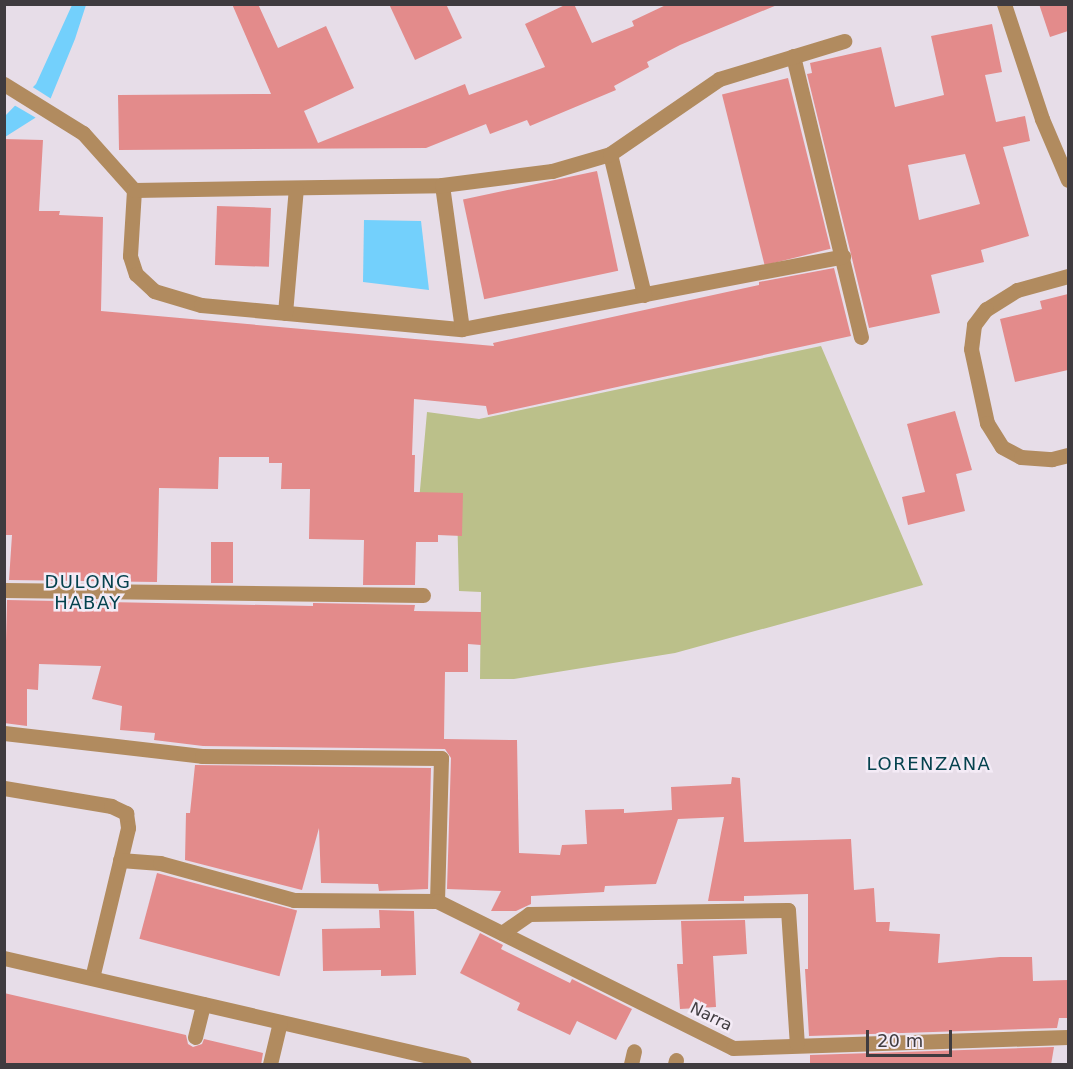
<!DOCTYPE html>
<html>
<head>
<meta charset="utf-8">
<style>
	body { margin:0 }
	#map { position:relative; width:1073px; height:1069px; overflow:hidden; background:#e7dde8; font-family:"DejaVu Sans",sans-serif }
	div>[style] { position:absolute }
	.green>* { inset:0; background:#bbc08a }
	.water>* { inset:0; background:#73d0fc }
	.pier>* { inset:0; background:#e7dde8 }
	.building>* { inset:0; background:#e38b8b; transform-origin:0 0 }
	.minor>* { height:15px; margin:-7.5px; padding:0 7.5px; transform-origin:7.5px; border-radius:7.5px; background:#b18b5f }
	span { translate:-50% -50%; white-space:nowrap; text-align:center; line-height:1.15; -webkit-text-stroke:5px #f4ebf6; paint-order:stroke }
	.street-label { font-size:16px; color:#3f3b3f }
	.neighbourhood-label { font-size:18px; color:#05424e; letter-spacing:1.5px }
	.frame { position:absolute; inset:0; border:6px solid #3f3b3f; pointer-events:none }
	.scale { position:absolute; left:866px; top:1030px; width:86px; height:27px; box-sizing:border-box; border:3px solid #3f3b3f; border-top:0; padding-left:8px; font-size:18px; line-height:21px; white-space:nowrap; color:#3f3b3f; -webkit-text-stroke:4px #f4ebf6; paint-order:stroke }
</style>
</head>
<body>
<div id="map">
	<div class="green">
		<i style="clip-path:polygon(821px 346px,923px 585px,675px 653px,514px 679px,480px 679px,481px 592px,459px 591px,457px 507px,419px 501px,427px 412px,479px 419px)"></i>
	</div>
	<div class="water">
		<i style="clip-path:polygon(72px 5px,86px 5px,75px 39px,50px 100px,35px 118px,5px 137px,4px 117px,36px 84px)"></i>
		<i style="clip-path:polygon(364px 220px,421px 221px,429px 290px,363px 282px)"></i>
	</div>
	<div class="pier">
		<i style="clip-path:polygon(31px 86px,53px 100px,38px 119px,14px 105px)"></i>
	</div>
	<div class="building">
		<i style="clip-path:polygon(232px 4px,258px 4px,278px 48px,326px 26px,354px 88px,304px 111px,318px 143px,465px 84px,469px 95px,545px 67px,525px 24px,567px 4px,574px 4px,592px 43px,634px 26px,632px 21px,668px 4px,777px 5px,680px 45px,647px 62px,649px 67px,614px 86px,616px 90px,530px 126px,527px 120px,490px 134px,486px 124px,426px 148px,119px 150px,118px 95px,271px 94px)"></i>
		<i style="clip-path:polygon(389px 4px,446px 4px,462px 38px,415px 60px)"></i>
		<i style="clip-path:polygon(1039px 4px,1068px 4px,1068px 31px,1050px 37px)"></i>
		<i style="clip-path:polygon(evenodd,992px 24px,1002px 72px,985px 75px,996px 122px,1025px 116px,1030px 141px,1003px 147px,1029px 236px,981px 250px,984px 262px,931px 275px,940px 313px,869px 328px,807px 74px,812px 73px,810px 63px,881px 47px,895px 107px,944px 95px,931px 36px,992px 24px,965px 154px,980px 204px,919px 220px,908px 165px,965px 154px)"></i>
		<i style="left:788px;top:78px;width:176px;height:68px;rotate:76deg"></i>
		<i style="clip-path:polygon(4px 139px,43px 140px,39px 211px,60px 211px,59px 215px,103px 217px,101px 311px,494px 346px,493px 343px,759px 285px,759px 282px,834px 268px,851px 336px,488px 415px,486px 406px,414px 399px,412px 455px,415px 455px,414px 492px,463px 493px,462px 536px,438px 535px,438px 542px,416px 542px,415px 585px,363px 585px,364px 540px,309px 539px,310px 489px,281px 489px,282px 463px,269px 463px,269px 457px,219px 457px,218px 489px,159px 488px,157px 582px,9px 580px,12px 535px,4px 535px)"></i>
		<i style="left:597px;top:171px;width:102px;height:137px;rotate:78deg"></i>
		<i style="left:217px;top:206px;width:54px;height:59px;rotate:2deg"></i>
		<i style="clip-path:polygon(1068px 294px,1068px 370px,1015px 382px,1000px 319px,1042px 309px,1040px 301px)"></i>
		<i style="clip-path:polygon(955px 411px,972px 470px,956px 474px,965px 511px,908px 525px,902px 497px,925px 492px,907px 424px)"></i>
		<i style="left:211px;top:542px;width:22px;height:41px"></i>
		<i style="clip-path:polygon(7px 600px,313px 606px,313px 603px,415px 605px,414px 611px,481px 612px,481px 645px,468px 644px,468px 672px,445px 672px,444px 739px,517px 740px,519px 853px,560px 855px,562px 845px,587px 844px,585px 810px,624px 809px,624px 813px,672px 810px,671px 787px,731px 784px,732px 777px,740px 778px,744px 842px,851px 839px,854px 890px,874px 888px,876px 922px,890px 922px,889px 931px,940px 934px,938px 963px,1000px 957px,1032px 957px,1033px 981px,1068px 980px,1068px 1018px,1059px 1018px,1057px 1028px,809px 1036px,805px 969px,808px 969px,808px 894px,744px 896px,744px 901px,708px 901px,724px 817px,678px 819px,656px 884px,605px 886px,604px 892px,531px 896px,531px 904px,516px 911px,491px 911px,501px 891px,447px 889px,451px 758px,445px 749px,203px 746px,154px 740px,155px 733px,120px 730px,122px 706px,92px 699px,101px 666px,39px 664px,38px 690px,27px 689px,27px 726px,4px 723px)"></i>
		<i style="clip-path:polygon(195px 765px,431px 768px,428px 889px,379px 891px,378px 884px,321px 883px,319px 828px,302px 890px,185px 860px,186px 813px,190px 813px)"></i>
		<i style="left:157px;top:873px;width:145px;height:68px;rotate:15deg"></i>
		<i style="clip-path:polygon(379px 910px,414px 911px,416px 975px,381px 976px,381px 970px,323px 971px,322px 929px,380px 928px)"></i>
		<i style="clip-path:polygon(745px 920px,747px 954px,713px 956px,716px 1007px,680px 1009px,677px 964px,683px 964px,681px 921px)"></i>
		<i style="clip-path:polygon(480px 933px,503px 945px,501px 949px,570px 983px,572px 979px,632px 1009px,616px 1040px,577px 1021px,570px 1035px,517px 1010px,520px 1003px,460px 973px)"></i>
		<i style="clip-path:polygon(4px 993px,186px 1035px,188px 1044px,193px 1047px,202px 1044px,204px 1039px,263px 1053px,261px 1065px,4px 1065px)"></i>
		<i style="clip-path:polygon(1054px 1047px,1051px 1065px,810px 1065px,810px 1055px)"></i>
	</div>
	<div class="minor">
		<i style="left:1004px;top:4px;width:121px;rotate:71.7deg"></i>
		<i style="left:1042px;top:119px;width:66px;rotate:66.9deg"></i>
		<i style="left:793px;top:56px;width:289px;rotate:76.4deg"></i>
		<i style="left:4px;top:84px;width:93px;rotate:31.8deg"></i>
		<i style="left:83px;top:133px;width:76px;rotate:48.2deg"></i>
		<i style="left:134px;top:190px;width:66px;rotate:93.5deg"></i>
		<i style="left:130px;top:256px;width:19px;rotate:72deg"></i>
		<i style="left:136px;top:274px;width:25px;rotate:43deg"></i>
		<i style="left:154px;top:291px;width:49px;rotate:16.6deg"></i>
		<i style="left:201px;top:305px;width:262px;rotate:5.3deg"></i>
		<i style="left:462px;top:329px;width:388px;rotate:-10.8deg"></i>
		<i style="left:610px;top:154px;width:145px;rotate:76.4deg"></i>
		<i style="left:442px;top:185px;width:145px;rotate:82.1deg"></i>
		<i style="left:134px;top:190px;width:308px;rotate:-0.9deg"></i>
		<i style="left:442px;top:185px;width:111px;rotate:-7.3deg"></i>
		<i style="left:552px;top:171px;width:60px;rotate:-16.3deg"></i>
		<i style="left:610px;top:154px;width:132px;rotate:-34.5deg"></i>
		<i style="left:719px;top:79px;width:131px;rotate:-16.9deg"></i>
		<i style="left:1068px;top:276px;width:53px;rotate:164.6deg"></i>
		<i style="left:1017px;top:290px;width:36px;rotate:148deg"></i>
		<i style="left:986px;top:309px;width:20px;rotate:127deg"></i>
		<i style="left:974px;top:325px;width:24px;rotate:97deg"></i>
		<i style="left:971px;top:349px;width:76px;rotate:77.8deg"></i>
		<i style="left:987px;top:423px;width:28px;rotate:58deg"></i>
		<i style="left:1002px;top:447px;width:21px;rotate:28deg"></i>
		<i style="left:1021px;top:457px;width:31px;rotate:4deg"></i>
		<i style="left:1052px;top:459px;width:16px;rotate:-14deg"></i>
		<i style="left:285px;top:313px;width:125px;rotate:-85deg"></i>
		<i style="left:4px;top:590px;width:419px;rotate:0.7deg"></i>
		<i style="left:4px;top:733px;width:199px;rotate:6.6deg"></i>
		<i style="left:202px;top:756px;width:239px;rotate:0.5deg"></i>
		<i style="left:441px;top:758px;width:143px;rotate:91.6deg"></i>
		<i style="left:4px;top:788px;width:109px;rotate:9.5deg"></i>
		<i style="left:111px;top:806px;width:17px;rotate:25deg"></i>
		<i style="left:126px;top:813px;width:15px;rotate:82deg"></i>
		<i style="left:128px;top:828px;width:154px;rotate:103.5deg"></i>
		<i style="left:120px;top:860px;width:40px;rotate:4.3deg"></i>
		<i style="left:160px;top:863px;width:139px;rotate:15.4deg"></i>
		<i style="left:294px;top:900px;width:143px;rotate:0.4deg"></i>
		<i style="left:437px;top:901px;width:330px;rotate:26.4deg"></i>
		<i style="left:733px;top:1048px;width:335px;rotate:-1.9deg"></i>
		<i style="left:502px;top:933px;width:33px;rotate:-35deg"></i>
		<i style="left:529px;top:914px;width:259px;rotate:-0.9deg"></i>
		<i style="left:788px;top:910px;width:134px;rotate:86.2deg"></i>
		<i style="left:4px;top:958px;width:472px;rotate:13deg"></i>
		<i style="left:195px;top:1037px;width:34px;rotate:-76deg"></i>
		<i style="left:270px;top:1064px;width:43px;rotate:-76.6deg"></i>
		<i style="left:631px;top:1064px;width:13px;rotate:-77deg"></i>
		<i style="left:675px;top:1064px;width:4px;rotate:-76deg"></i>
	</div>
	<div class="street-label">
		<span style="left:711px;top:1017px;rotate:26deg">Narra</span>
	</div>
	<div class="neighbourhood-label">
		<span style="left:88px;top:593px">DULONG<br>HABAY</span>
		<span style="left:929px;top:764px">LORENZANA</span>
	</div>
	<div class="frame"></div>
	<div class="scale">20 m</div>
</div>
</body>
</html>
